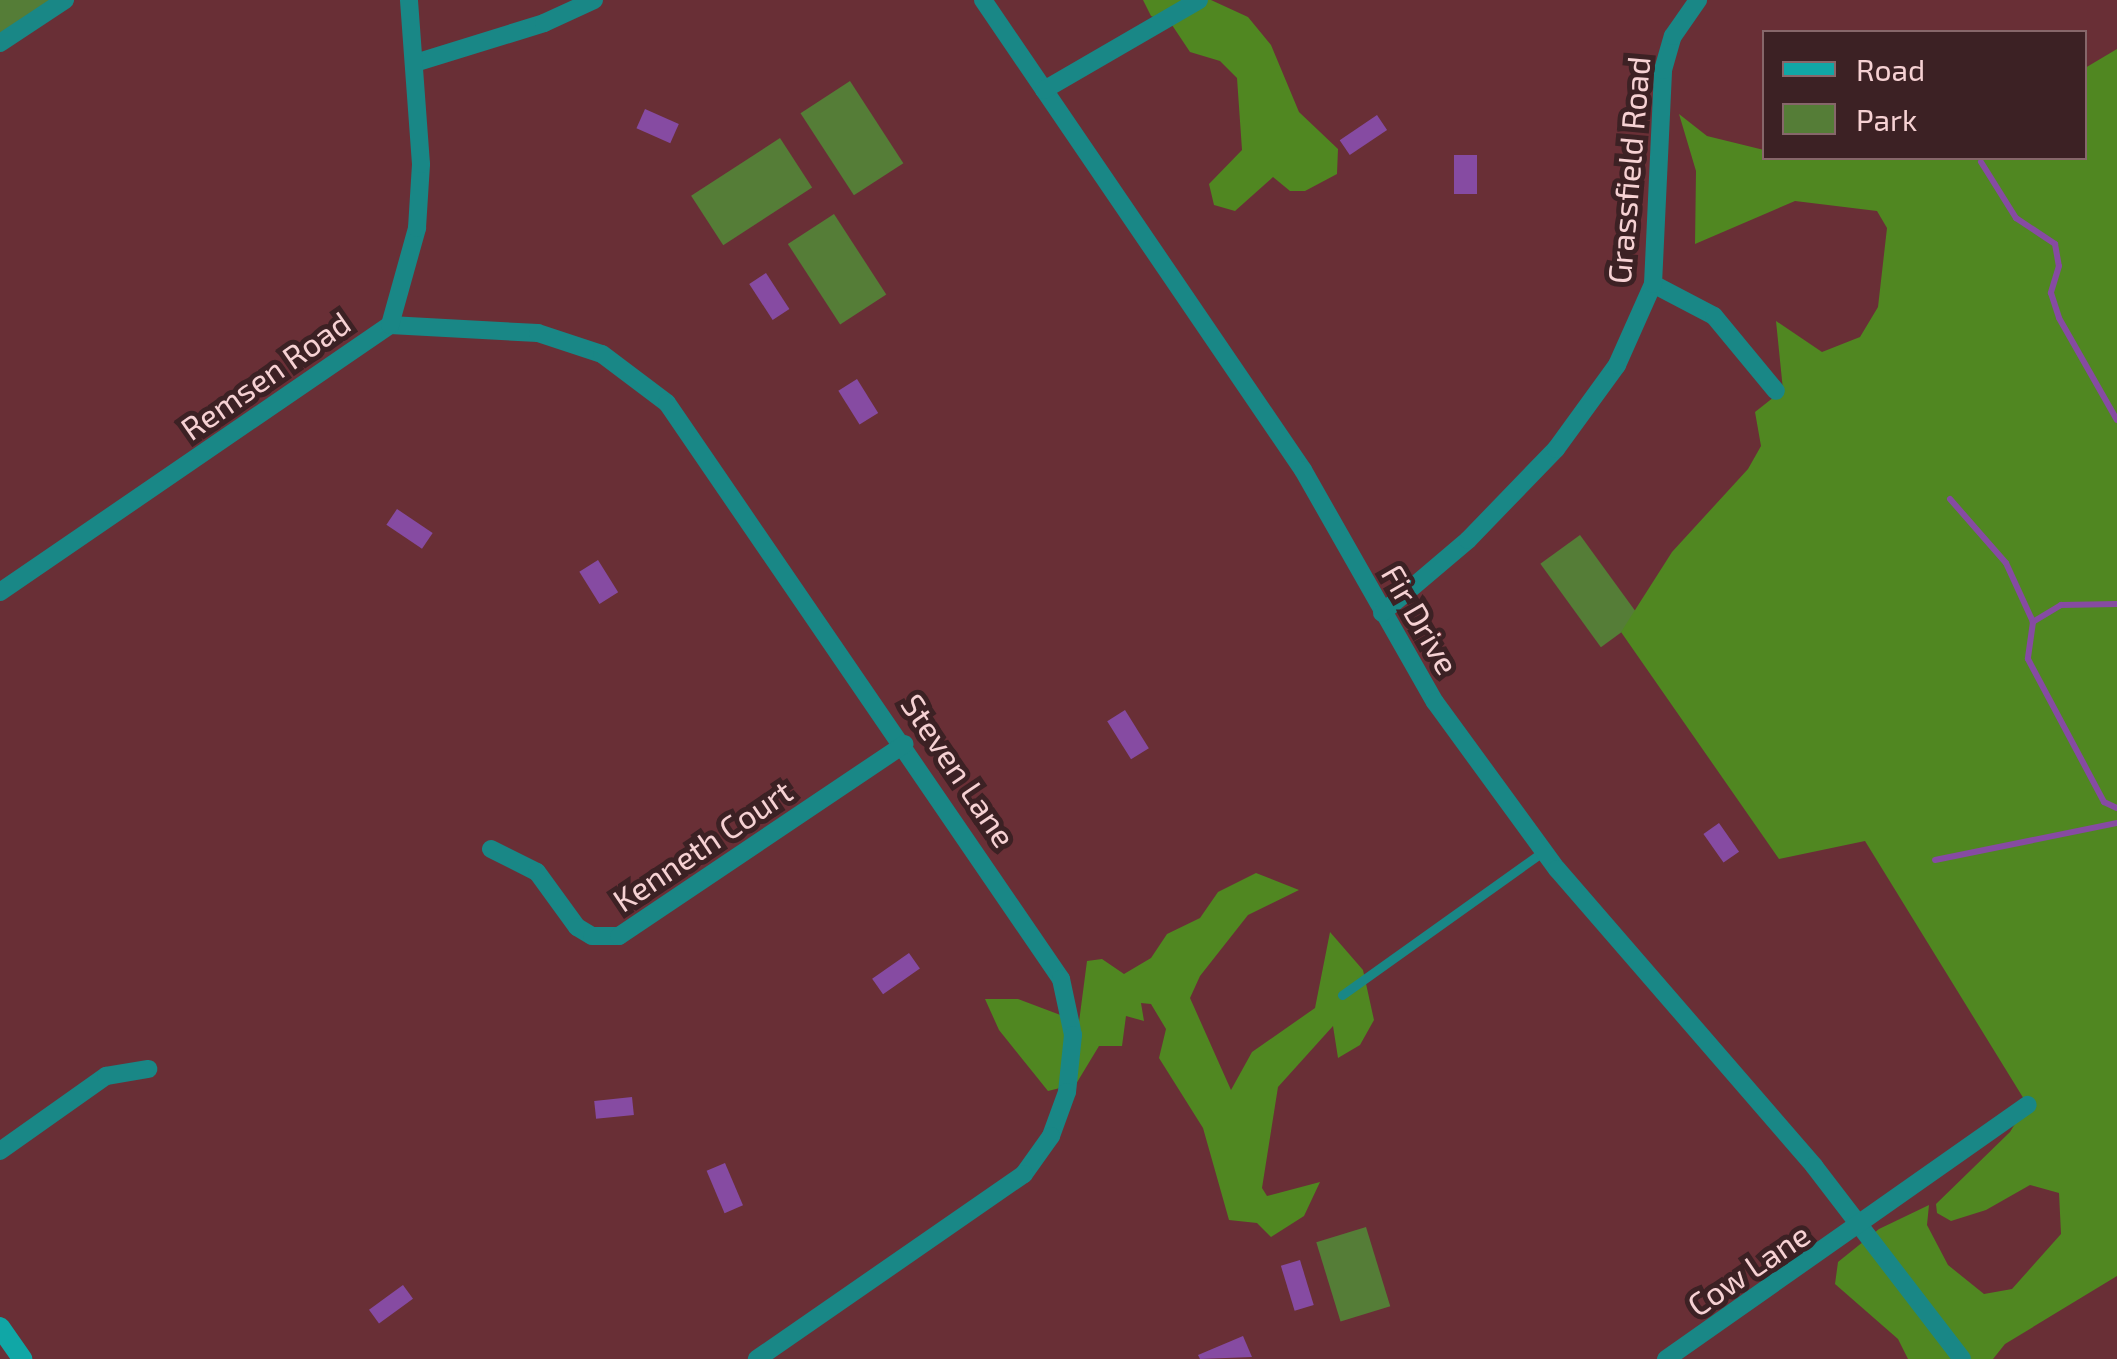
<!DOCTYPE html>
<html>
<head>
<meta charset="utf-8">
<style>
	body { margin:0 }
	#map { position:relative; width:2117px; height:1359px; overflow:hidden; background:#692f36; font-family:"Exo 2",sans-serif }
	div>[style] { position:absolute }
	.green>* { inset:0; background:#557d37; transform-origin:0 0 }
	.forest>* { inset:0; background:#508721 }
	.water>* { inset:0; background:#864ba2; transform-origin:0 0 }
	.stream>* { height:6px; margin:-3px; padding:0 3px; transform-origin:3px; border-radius:3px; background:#864ba2 }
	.service>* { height:9px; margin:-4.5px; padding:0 4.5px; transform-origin:4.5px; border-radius:4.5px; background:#198786 }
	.minor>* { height:18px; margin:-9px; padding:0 9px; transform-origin:9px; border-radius:9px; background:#198786 }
	.secondary>* { height:20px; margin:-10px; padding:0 10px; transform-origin:10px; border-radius:10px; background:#10a7a6 }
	span { translate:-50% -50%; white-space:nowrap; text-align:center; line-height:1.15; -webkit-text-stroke:10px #3c2124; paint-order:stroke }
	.street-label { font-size:32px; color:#f6d1d3 }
	.legend { position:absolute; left:1762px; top:30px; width:325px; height:130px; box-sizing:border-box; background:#3c2124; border:2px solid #86676a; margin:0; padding:12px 18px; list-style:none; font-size:30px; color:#f6d1d3 }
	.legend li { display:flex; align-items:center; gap:20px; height:50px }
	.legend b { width:50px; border:2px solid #86676a }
</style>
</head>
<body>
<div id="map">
	<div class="green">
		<i style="clip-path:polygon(0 0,65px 0,0 43px)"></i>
		<i style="left:850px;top:81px;width:98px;height:59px;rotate:57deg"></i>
		<i style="left:780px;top:138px;width:59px;height:106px;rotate:57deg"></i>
		<i style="left:834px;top:214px;width:96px;height:55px;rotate:57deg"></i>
		<i style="left:1580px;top:535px;width:103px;height:49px;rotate:54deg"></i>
		<i style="left:1366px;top:1227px;width:83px;height:52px;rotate:73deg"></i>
	</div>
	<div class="forest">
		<i style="clip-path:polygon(1143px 0,1211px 0,1248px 17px,1271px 45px,1299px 112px,1338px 149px,1337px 174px,1305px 191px,1290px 191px,1273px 177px,1235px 211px,1214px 205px,1209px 184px,1242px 150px,1237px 78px,1220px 61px,1190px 52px,1172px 25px,1151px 16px)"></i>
		<i style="clip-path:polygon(2117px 49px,2117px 1276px,2005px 1344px,1993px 1359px,1908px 1359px,1898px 1339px,1835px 1284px,1838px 1262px,1879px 1229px,1929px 1205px,1927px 1225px,1948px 1265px,1984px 1294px,2012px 1289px,2061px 1234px,2059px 1193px,2030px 1185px,1986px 1210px,1951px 1221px,1937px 1213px,1936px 1204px,2010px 1132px,2027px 1104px,1865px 841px,1779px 859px,1621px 632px,1672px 552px,1748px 469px,1761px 446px,1755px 412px,1783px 390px,1776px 321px,1822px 352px,1860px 337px,1878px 307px,1887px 228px,1877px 211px,1795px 201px,1695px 244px,1696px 171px,1679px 114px,1707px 136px,1764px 150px,1764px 158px,2084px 158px,2085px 68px)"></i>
		<i style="clip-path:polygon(1256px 873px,1299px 890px,1248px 915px,1200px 976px,1190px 998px,1231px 1090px,1252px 1052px,1315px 1008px,1330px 932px,1363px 970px,1374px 1020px,1360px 1045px,1338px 1058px,1333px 1026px,1278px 1087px,1262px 1188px,1267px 1196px,1320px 1182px,1304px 1216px,1271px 1237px,1257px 1223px,1229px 1220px,1203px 1128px,1159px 1058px,1166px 1029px,1151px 1004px,1141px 1003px,1144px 1021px,1126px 1016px,1122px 1046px,1099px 1046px,1076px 1084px,1048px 1091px,999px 1030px,985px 999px,1018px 999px,1079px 1022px,1087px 961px,1102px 959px,1124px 974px,1151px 958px,1167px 934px,1200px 918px,1218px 892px)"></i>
	</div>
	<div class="water">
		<i style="left:645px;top:109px;width:37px;height:21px;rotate:24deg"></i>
		<i style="left:1377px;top:115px;width:18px;height:45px;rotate:56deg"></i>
		<i style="left:1454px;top:155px;width:23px;height:39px"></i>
		<i style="left:766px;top:273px;width:43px;height:20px;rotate:57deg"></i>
		<i style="left:857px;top:379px;width:40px;height:22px;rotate:58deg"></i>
		<i style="left:397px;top:509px;width:43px;height:19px;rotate:34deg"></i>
		<i style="left:598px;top:560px;width:38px;height:22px;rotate:58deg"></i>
		<i style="left:1125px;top:710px;width:45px;height:21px;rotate:58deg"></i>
		<i style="left:1719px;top:823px;width:35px;height:19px;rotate:55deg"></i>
		<i style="left:909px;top:953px;width:19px;height:45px;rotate:55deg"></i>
		<i style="left:632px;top:1097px;width:18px;height:38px;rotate:84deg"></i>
		<i style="left:725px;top:1163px;width:46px;height:20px;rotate:67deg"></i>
		<i style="left:1300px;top:1260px;width:47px;height:20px;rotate:73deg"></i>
		<i style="left:403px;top:1285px;width:17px;height:42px;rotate:54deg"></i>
		<i style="clip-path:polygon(1243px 1336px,1252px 1357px,1200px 1359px,1198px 1355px)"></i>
	</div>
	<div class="stream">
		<i style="left:1981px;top:162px;width:66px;rotate:58deg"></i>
		<i style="left:2016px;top:218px;width:47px;rotate:33.7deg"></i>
		<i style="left:2055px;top:244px;width:22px;rotate:80deg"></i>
		<i style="left:2059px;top:266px;width:28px;rotate:107deg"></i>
		<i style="left:2051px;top:293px;width:26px;rotate:72deg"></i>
		<i style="left:2059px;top:318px;width:117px;rotate:60.4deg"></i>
		<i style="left:1950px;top:499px;width:85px;rotate:48.8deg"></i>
		<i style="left:2006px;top:563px;width:65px;rotate:65.4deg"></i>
		<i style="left:2117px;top:604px;width:56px;rotate:179deg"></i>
		<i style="left:2061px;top:605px;width:33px;rotate:149deg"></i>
		<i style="left:2033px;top:622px;width:37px;rotate:98deg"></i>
		<i style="left:2028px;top:659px;width:162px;rotate:62deg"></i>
		<i style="left:2104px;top:802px;width:14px;rotate:25deg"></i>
		<i style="left:1935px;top:860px;width:186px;rotate:-11.5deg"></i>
	</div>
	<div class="service">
		<i style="left:1342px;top:995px;width:248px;rotate:-35.5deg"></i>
	</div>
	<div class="minor">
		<i style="left:983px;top:0;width:569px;rotate:55.75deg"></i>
		<i style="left:1303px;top:470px;width:267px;rotate:60.4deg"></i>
		<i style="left:1435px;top:702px;width:207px;rotate:53.9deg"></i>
		<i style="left:1557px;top:869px;width:393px;rotate:49.1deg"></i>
		<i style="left:1814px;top:1166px;width:243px;rotate:52.5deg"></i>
		<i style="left:0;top:43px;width:78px;rotate:-33.5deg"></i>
		<i style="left:415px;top:63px;width:135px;rotate:-17.2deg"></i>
		<i style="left:544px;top:23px;width:55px;rotate:-24.7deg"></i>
		<i style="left:1044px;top:90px;width:179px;rotate:-30.1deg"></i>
		<i style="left:1653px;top:284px;width:69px;rotate:27.7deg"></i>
		<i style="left:1714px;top:316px;width:97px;rotate:50.4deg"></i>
		<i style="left:390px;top:325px;width:148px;rotate:3.1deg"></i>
		<i style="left:538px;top:333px;width:67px;rotate:18.2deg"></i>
		<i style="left:602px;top:354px;width:81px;rotate:37deg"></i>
		<i style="left:667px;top:403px;width:698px;rotate:55.63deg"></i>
		<i style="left:1061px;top:979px;width:57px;rotate:77.9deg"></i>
		<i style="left:1073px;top:1035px;width:57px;rotate:96deg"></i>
		<i style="left:1067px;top:1092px;width:47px;rotate:110deg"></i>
		<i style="left:1051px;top:1136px;width:47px;rotate:125.4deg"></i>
		<i style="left:1024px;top:1174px;width:325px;rotate:145.3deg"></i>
		<i style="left:0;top:592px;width:473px;rotate:-34.4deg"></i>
		<i style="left:390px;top:325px;width:101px;rotate:-74.4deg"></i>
		<i style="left:417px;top:228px;width:64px;rotate:-86.4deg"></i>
		<i style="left:421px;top:164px;width:164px;rotate:-94.2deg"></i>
		<i style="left:1382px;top:613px;width:113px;rotate:-40.3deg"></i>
		<i style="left:1468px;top:540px;width:127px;rotate:-46deg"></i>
		<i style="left:1556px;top:449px;width:104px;rotate:-54deg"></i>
		<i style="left:1617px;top:365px;width:89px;rotate:-66deg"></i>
		<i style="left:1653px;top:284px;width:214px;rotate:-87.3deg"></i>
		<i style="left:1663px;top:70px;width:35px;rotate:-74deg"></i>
		<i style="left:1673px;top:36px;width:44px;rotate:-55.2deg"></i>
		<i style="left:491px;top:849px;width:51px;rotate:26.6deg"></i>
		<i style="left:537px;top:872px;width:68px;rotate:54deg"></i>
		<i style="left:577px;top:927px;width:17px;rotate:31deg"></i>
		<i style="left:592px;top:936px;width:27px"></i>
		<i style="left:619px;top:936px;width:344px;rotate:-33.9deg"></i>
		<i style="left:0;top:1151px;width:130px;rotate:-35.3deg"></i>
		<i style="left:106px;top:1076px;width:43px;rotate:-9.5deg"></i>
		<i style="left:1666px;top:1359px;width:442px;rotate:-35.1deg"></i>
	</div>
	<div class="secondary">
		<i style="left:0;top:1327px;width:39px;rotate:55deg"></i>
	</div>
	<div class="street-label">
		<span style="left:1628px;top:170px;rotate:-85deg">Grassfield Road</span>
		<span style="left:265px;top:375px;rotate:-35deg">Remsen Road</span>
		<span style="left:1421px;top:619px;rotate:60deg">Fir Drive</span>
		<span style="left:959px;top:770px;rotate:56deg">Steven Lane</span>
		<span style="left:702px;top:845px;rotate:-34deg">Kenneth Court</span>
		<span style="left:1748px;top:1269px;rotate:-34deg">Cow Lane</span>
	</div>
	<ul class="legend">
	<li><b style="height:12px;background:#10a7a6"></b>Road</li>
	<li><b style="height:28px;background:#557d37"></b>Park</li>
	</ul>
</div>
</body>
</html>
